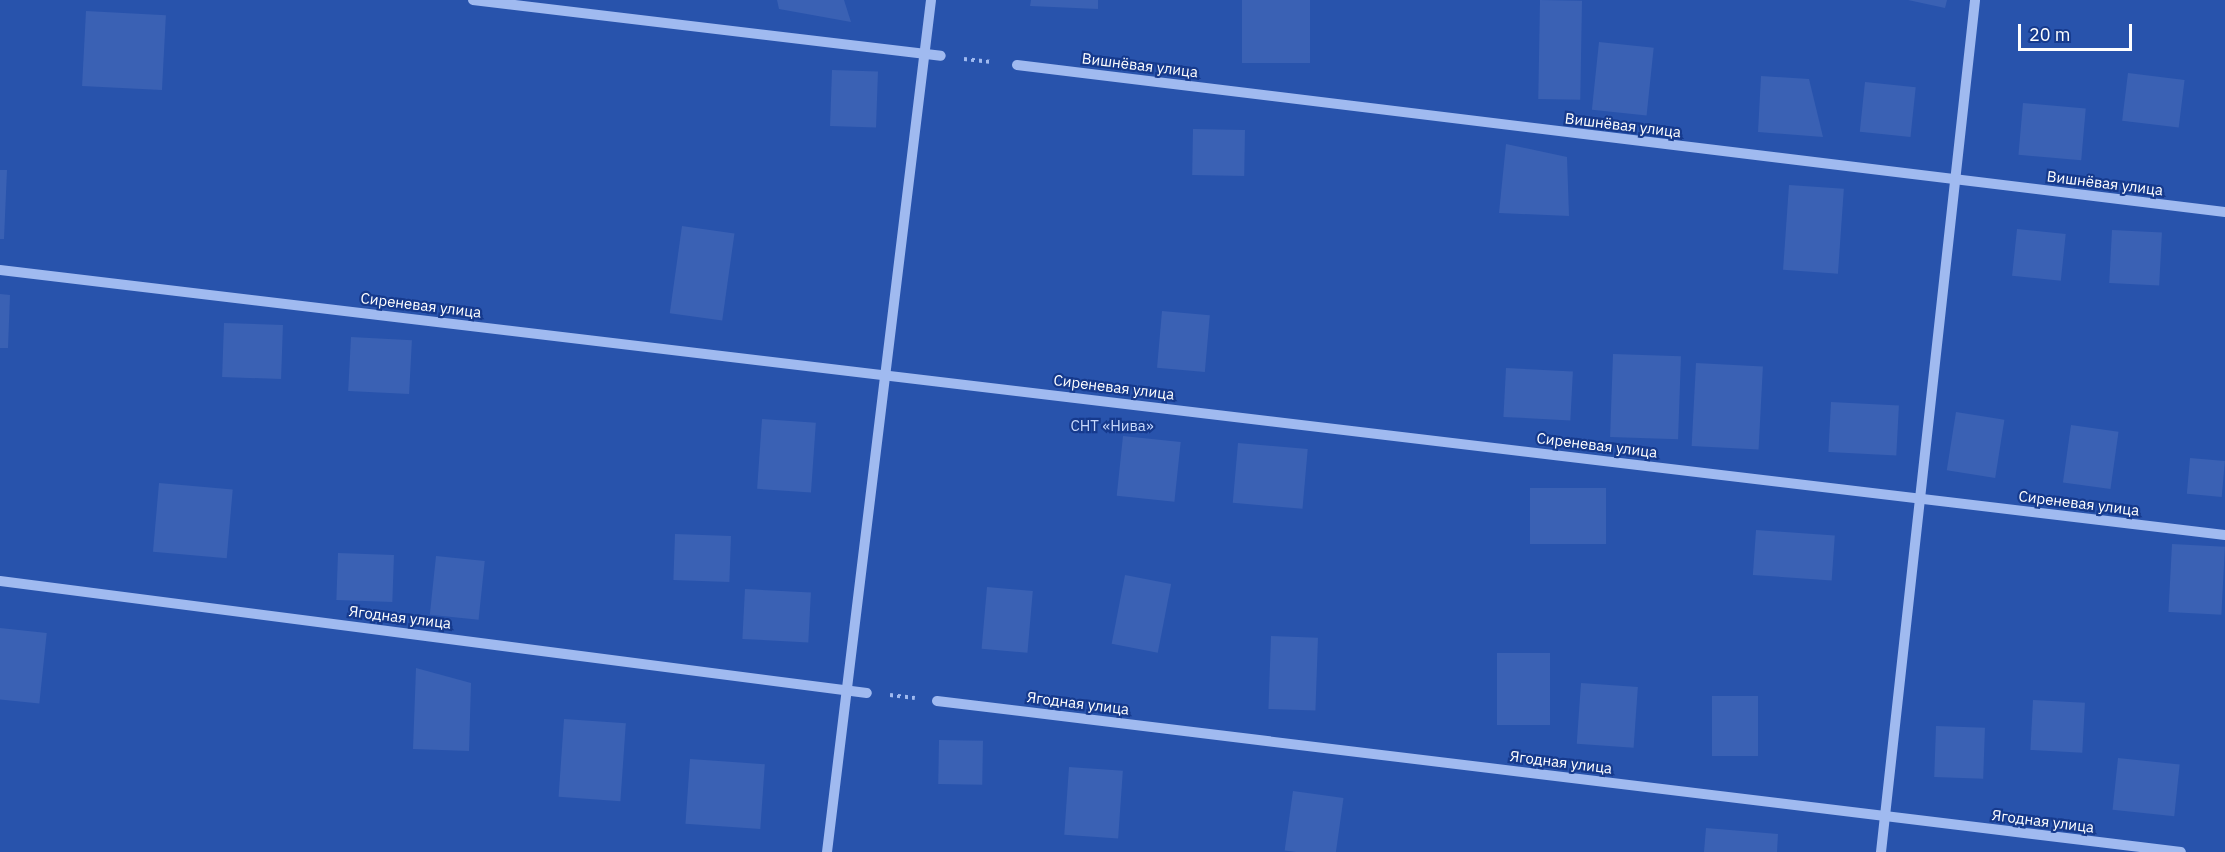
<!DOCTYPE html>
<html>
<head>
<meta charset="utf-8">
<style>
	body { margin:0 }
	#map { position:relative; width:2225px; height:852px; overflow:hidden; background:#163a8d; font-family:"IBM Plex Sans",sans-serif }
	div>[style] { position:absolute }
	.green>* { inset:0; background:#2853ac; transform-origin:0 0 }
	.building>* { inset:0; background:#3a61b4; transform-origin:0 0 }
	.path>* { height:4px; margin-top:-2px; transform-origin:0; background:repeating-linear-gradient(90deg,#a0baf0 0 3px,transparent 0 7.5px) }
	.minor>* { height:10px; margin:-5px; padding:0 5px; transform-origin:5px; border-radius:5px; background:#a0baf0 }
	span { translate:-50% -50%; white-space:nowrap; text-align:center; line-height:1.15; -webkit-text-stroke:4.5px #163a8d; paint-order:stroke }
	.street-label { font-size:15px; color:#fff }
	.park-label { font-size:15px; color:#c7d8fb }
	.scale { position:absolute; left:2018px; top:24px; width:114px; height:27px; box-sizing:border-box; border:3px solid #fff; border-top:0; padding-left:8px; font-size:18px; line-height:21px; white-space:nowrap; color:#fff; -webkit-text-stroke:4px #163a8d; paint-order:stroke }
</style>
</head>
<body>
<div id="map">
	<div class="green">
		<i style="left:0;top:0;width:2225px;height:852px"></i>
	</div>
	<div class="building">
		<i style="clip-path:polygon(777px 0,844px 0,851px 22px,779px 9px)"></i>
		<i style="clip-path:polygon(1031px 0,1098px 0,1098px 9px,1030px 6px)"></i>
		<i style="left:1242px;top:0;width:68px;height:63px"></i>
		<i style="left:1540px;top:0;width:42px;height:99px;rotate:1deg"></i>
		<i style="clip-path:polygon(1908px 0,1947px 0,1945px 8px)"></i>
		<i style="left:86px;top:11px;width:80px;height:75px;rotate:3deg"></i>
		<i style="left:1599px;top:42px;width:55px;height:68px;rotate:6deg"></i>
		<i style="left:832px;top:70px;width:46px;height:56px;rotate:2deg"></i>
		<i style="left:2128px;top:73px;width:57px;height:48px;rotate:7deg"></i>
		<i style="clip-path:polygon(1761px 76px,1809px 79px,1823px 137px,1758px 132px)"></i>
		<i style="left:1865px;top:82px;width:51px;height:50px;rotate:6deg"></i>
		<i style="left:2023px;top:103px;width:63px;height:52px;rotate:5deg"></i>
		<i style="left:1193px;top:129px;width:52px;height:46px;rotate:1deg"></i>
		<i style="clip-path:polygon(1506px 144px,1567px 157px,1569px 216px,1499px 213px)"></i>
		<i style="clip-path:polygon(0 170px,7px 170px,4px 239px,0 239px)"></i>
		<i style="left:1789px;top:185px;width:55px;height:85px;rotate:4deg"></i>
		<i style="left:682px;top:226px;width:53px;height:88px;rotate:8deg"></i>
		<i style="left:2017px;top:229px;width:49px;height:47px;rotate:6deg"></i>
		<i style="left:2112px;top:230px;width:50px;height:53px;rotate:3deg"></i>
		<i style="clip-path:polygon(0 294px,10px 295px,8px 348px,0 348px)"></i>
		<i style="left:1162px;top:311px;width:48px;height:57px;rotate:5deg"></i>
		<i style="left:224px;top:323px;width:59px;height:54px;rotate:2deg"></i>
		<i style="left:351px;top:337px;width:61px;height:54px;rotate:3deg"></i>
		<i style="left:1613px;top:354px;width:68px;height:83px;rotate:2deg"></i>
		<i style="left:1696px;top:363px;width:67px;height:83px;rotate:3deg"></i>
		<i style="left:1506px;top:368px;width:67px;height:49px;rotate:3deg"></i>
		<i style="left:1831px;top:402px;width:68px;height:50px;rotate:3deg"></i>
		<i style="left:1956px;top:412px;width:49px;height:59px;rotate:9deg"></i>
		<i style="left:762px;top:419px;width:54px;height:70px;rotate:4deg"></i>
		<i style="left:2071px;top:425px;width:48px;height:58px;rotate:8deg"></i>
		<i style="left:1123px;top:436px;width:58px;height:60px;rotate:6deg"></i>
		<i style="left:1238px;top:443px;width:70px;height:60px;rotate:5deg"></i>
		<i style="left:2190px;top:458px;width:35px;height:36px;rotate:5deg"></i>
		<i style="left:159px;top:483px;width:74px;height:69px;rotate:5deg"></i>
		<i style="left:1606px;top:488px;width:56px;height:76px;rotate:90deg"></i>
		<i style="left:1756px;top:530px;width:79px;height:45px;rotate:4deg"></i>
		<i style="left:675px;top:534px;width:56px;height:46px;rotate:2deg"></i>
		<i style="left:2172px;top:544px;width:53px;height:68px;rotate:3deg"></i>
		<i style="left:338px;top:553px;width:56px;height:47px;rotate:2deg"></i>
		<i style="left:436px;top:556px;width:49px;height:59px;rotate:6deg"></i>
		<i style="left:1125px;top:575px;width:47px;height:70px;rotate:11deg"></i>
		<i style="left:987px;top:587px;width:46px;height:62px;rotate:5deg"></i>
		<i style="left:745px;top:589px;width:66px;height:50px;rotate:3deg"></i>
		<i style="left:0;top:628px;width:47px;height:71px;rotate:6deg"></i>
		<i style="left:1271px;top:636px;width:47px;height:73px;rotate:2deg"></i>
		<i style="left:1550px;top:653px;width:72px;height:53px;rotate:90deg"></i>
		<i style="clip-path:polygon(416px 668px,471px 683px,469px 751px,413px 749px)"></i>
		<i style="left:1581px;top:683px;width:57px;height:61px;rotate:4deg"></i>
		<i style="left:1712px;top:696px;width:46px;height:60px"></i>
		<i style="left:2033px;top:700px;width:52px;height:50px;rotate:3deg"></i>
		<i style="left:564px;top:719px;width:62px;height:78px;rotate:4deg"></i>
		<i style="left:1936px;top:726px;width:49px;height:51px;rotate:2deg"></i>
		<i style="left:939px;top:740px;width:44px;height:44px;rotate:1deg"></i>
		<i style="left:2118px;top:758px;width:62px;height:52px;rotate:6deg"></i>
		<i style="left:690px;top:759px;width:75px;height:65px;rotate:4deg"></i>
		<i style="left:1069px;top:767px;width:54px;height:68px;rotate:4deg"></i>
		<i style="left:1293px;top:791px;width:51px;height:60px;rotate:8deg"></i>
		<i style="clip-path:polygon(1706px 828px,1778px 834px,1777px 852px,1704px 852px)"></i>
	</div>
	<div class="path">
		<i style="left:964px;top:59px;width:28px;rotate:6deg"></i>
		<i style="left:890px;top:695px;width:25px;rotate:7deg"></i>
	</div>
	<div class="minor">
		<i style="left:473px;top:0;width:471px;rotate:6.8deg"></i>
		<i style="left:1017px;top:65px;width:1217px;rotate:6.94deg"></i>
		<i style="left:0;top:270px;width:2241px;rotate:6.79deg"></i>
		<i style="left:0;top:581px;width:874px;rotate:7.36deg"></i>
		<i style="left:937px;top:701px;width:1253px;rotate:6.92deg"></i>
		<i style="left:827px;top:852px;width:858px;rotate:-83.04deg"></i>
		<i style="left:1881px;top:852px;width:857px;rotate:-83.7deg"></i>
	</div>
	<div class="street-label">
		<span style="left:1140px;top:65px;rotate:7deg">Вишнёвая улица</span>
		<span style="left:1623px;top:125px;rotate:7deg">Вишнёвая улица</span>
		<span style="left:2105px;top:183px;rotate:7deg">Вишнёвая улица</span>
		<span style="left:421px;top:305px;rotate:7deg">Сиреневая улица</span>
		<span style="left:1114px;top:387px;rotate:7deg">Сиреневая улица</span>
		<span style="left:1597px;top:445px;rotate:7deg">Сиреневая улица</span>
		<span style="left:2079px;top:503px;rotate:7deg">Сиреневая улица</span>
		<span style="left:400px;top:617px;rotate:7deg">Ягодная улица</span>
		<span style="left:1078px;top:703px;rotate:7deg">Ягодная улица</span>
		<span style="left:1561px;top:762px;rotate:7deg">Ягодная улица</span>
		<span style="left:2043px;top:821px;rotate:7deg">Ягодная улица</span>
	</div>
	<div class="park-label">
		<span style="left:1112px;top:426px">СНТ «Нива»</span>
	</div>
	<div class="scale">20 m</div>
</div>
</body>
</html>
